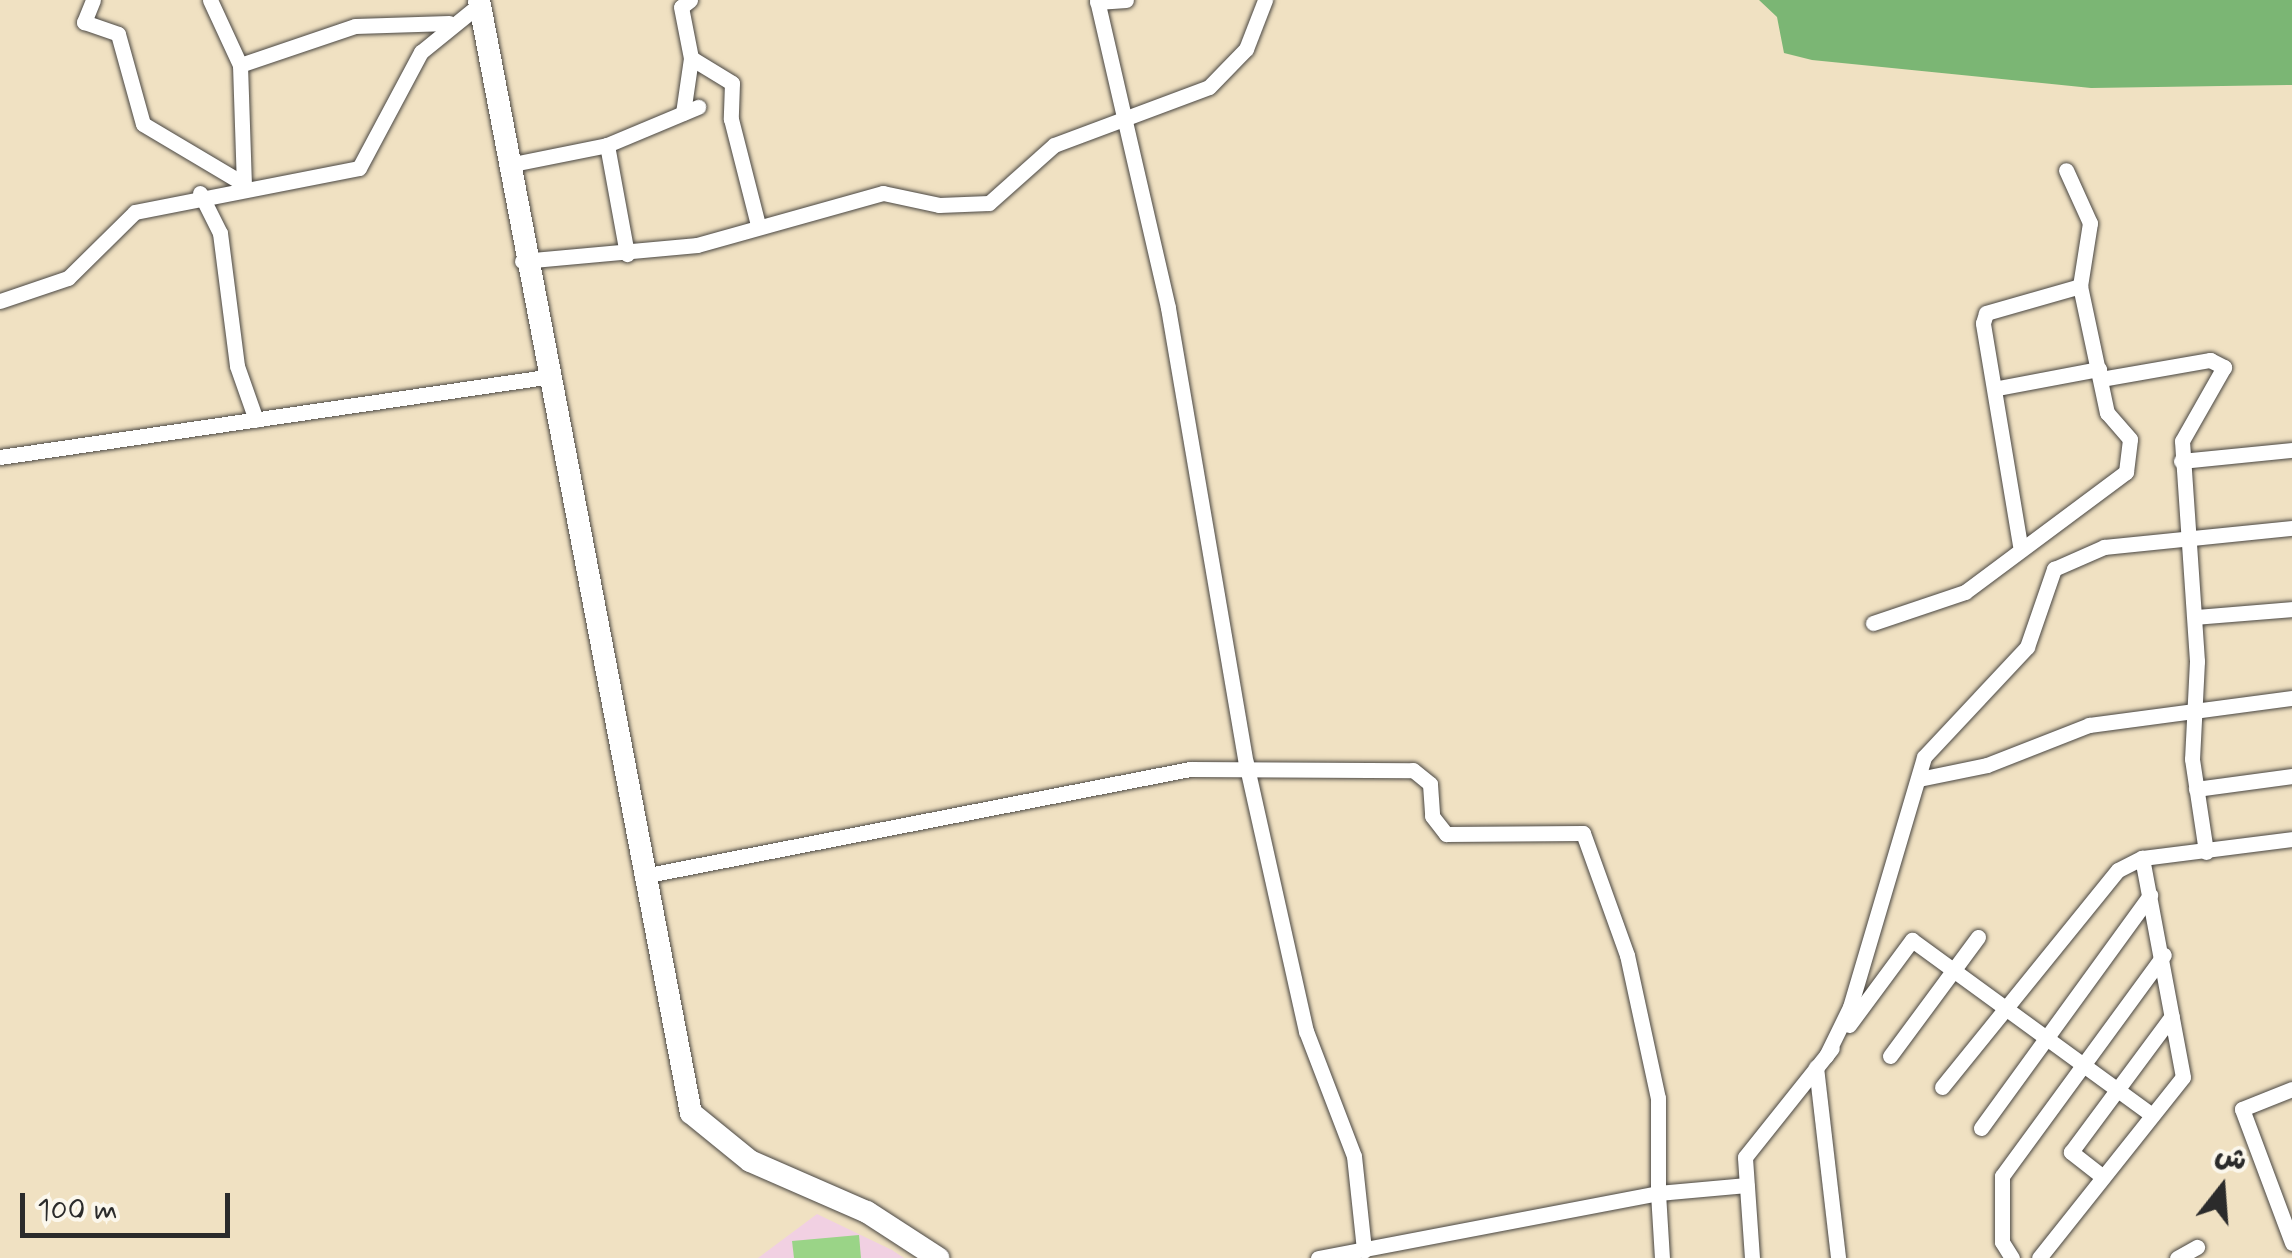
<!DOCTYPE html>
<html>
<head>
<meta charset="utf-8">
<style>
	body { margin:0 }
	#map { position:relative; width:2292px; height:1258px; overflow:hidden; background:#f0e1c2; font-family:Mynerve,"Playpen Sans Arabic",sans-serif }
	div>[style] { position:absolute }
	.built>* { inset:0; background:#f1d0e2 }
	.green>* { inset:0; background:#9ad487 }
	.forest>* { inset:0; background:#7bb674 }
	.roads { filter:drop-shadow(0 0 2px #494642) drop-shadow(0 0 2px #494642) }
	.street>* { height:15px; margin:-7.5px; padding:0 7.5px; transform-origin:7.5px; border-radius:7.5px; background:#fff }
	.secondary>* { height:22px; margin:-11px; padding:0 11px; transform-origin:11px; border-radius:11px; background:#fff }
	span { translate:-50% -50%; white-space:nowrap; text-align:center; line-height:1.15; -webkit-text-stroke:8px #fbf7ec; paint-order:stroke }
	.north { position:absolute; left:2172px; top:1138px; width:100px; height:100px; -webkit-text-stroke:8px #fbf7ec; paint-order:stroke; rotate:17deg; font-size:28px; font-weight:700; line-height:40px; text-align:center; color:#2b2b2b }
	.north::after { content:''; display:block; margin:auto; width:35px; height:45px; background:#2b2b2b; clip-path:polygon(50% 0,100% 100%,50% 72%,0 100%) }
	.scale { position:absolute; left:20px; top:1193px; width:210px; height:45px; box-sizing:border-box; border:5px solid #2b2b2b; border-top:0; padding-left:12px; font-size:30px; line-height:35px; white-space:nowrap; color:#2b2b2b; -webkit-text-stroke:8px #fbf7ec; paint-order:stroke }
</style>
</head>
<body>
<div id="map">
	<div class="built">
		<i style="clip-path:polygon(817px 1214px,892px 1250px,904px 1258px,758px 1258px)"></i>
	</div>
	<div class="green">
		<i style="clip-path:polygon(859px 1235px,861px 1258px,794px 1258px,792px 1241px)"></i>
	</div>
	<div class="forest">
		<i style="clip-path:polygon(1759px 0,2292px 0,2292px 85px,2091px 88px,1812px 60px,1784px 53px,1777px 17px)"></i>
	</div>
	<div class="roads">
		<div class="street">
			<i style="left:93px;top:0;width:24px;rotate:112deg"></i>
			<i style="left:84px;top:22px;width:36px;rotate:19deg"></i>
			<i style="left:118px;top:34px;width:93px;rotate:74.5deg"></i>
			<i style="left:143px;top:124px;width:117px;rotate:30.7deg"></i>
			<i style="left:210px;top:0;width:72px;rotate:65.2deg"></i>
			<i style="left:240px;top:65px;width:119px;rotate:88.1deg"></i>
			<i style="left:690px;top:0;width:11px;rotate:142deg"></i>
			<i style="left:681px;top:7px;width:52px;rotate:78.9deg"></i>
			<i style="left:691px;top:58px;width:48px;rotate:31.4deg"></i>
			<i style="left:732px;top:83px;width:36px;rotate:92deg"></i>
			<i style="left:731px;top:119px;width:109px;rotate:75.7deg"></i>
			<i style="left:1097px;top:0;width:316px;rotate:77deg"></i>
			<i style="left:1168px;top:308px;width:462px;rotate:80.3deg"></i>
			<i style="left:1246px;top:763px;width:275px;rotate:77.4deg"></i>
			<i style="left:1306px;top:1031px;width:134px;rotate:69deg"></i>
			<i style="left:1354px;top:1156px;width:95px;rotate:83.9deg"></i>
			<i style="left:1097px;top:2px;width:29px;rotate:-4deg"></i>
			<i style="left:240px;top:65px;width:121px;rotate:-18.7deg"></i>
			<i style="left:355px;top:26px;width:94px;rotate:-1.8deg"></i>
			<i style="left:683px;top:113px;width:56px;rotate:-81.7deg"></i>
			<i style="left:607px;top:145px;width:111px;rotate:79.6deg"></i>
			<i style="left:508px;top:165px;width:101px;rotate:-11.4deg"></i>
			<i style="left:607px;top:145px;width:99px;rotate:-22.7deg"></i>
			<i style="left:200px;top:193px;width:45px;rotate:63.4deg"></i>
			<i style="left:220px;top:233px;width:134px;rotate:82.7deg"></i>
			<i style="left:237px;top:366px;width:57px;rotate:70.6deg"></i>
			<i style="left:522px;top:261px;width:176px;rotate:-5.2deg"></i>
			<i style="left:697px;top:245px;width:193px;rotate:-15.6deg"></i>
			<i style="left:883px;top:193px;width:57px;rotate:12.1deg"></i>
			<i style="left:939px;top:205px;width:50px;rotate:-2.3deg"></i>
			<i style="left:989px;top:203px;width:87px;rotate:-41.7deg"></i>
			<i style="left:1054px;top:145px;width:165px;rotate:-20.5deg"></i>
			<i style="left:1209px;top:87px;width:53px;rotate:-45.8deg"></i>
			<i style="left:1246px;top:49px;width:53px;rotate:-68.8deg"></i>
			<i style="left:0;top:301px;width:72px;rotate:-18.7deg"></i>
			<i style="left:68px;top:278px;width:94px;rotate:-44.6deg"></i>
			<i style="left:135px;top:212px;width:228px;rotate:-11.1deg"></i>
			<i style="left:359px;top:168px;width:132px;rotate:-61.9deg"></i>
			<i style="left:421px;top:52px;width:76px;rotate:-39.1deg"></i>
			<i style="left:2101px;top:379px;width:111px;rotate:-9.9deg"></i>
			<i style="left:2210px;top:360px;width:16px;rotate:27deg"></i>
			<i style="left:2224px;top:367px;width:85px;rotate:119.6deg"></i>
			<i style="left:2182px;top:441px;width:221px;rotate:86.1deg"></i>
			<i style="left:2197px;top:661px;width:98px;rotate:92.9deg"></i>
			<i style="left:2192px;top:759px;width:94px;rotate:81.4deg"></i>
			<i style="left:1998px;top:388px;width:103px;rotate:-10.7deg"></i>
			<i style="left:0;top:457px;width:552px;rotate:-8.34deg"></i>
			<i style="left:2181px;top:461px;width:112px;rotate:-5.7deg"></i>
			<i style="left:2020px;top:545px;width:225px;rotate:-99.5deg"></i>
			<i style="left:1983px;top:323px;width:10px;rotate:-73deg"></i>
			<i style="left:1986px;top:313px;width:98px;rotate:-16deg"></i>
			<i style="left:2195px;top:617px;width:97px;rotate:-4.7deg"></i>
			<i style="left:1873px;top:623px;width:97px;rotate:-18.6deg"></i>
			<i style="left:1965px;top:592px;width:201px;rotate:-36.7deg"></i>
			<i style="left:2126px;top:472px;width:33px;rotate:-83deg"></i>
			<i style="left:2130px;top:439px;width:35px;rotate:-131deg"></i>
			<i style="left:2107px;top:413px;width:130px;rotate:-102deg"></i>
			<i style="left:2080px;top:286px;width:64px;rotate:-81deg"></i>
			<i style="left:2090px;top:223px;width:58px;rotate:-114.4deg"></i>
			<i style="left:1919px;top:779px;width:69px;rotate:-11.6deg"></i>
			<i style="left:1987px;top:765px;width:110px;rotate:-21.4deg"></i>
			<i style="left:2089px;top:725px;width:205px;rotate:-7.6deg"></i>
			<i style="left:2196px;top:789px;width:97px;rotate:-7.7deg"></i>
			<i style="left:643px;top:876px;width:557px;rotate:-11.07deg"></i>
			<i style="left:1190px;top:769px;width:223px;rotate:0.3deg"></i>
			<i style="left:1413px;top:770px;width:22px;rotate:39deg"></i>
			<i style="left:1430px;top:784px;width:32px;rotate:86deg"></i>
			<i style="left:1432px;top:816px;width:23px;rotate:52deg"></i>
			<i style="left:1446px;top:834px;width:137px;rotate:-0.4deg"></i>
			<i style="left:1583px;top:833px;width:130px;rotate:70.2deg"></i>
			<i style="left:1627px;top:955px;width:146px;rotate:77.8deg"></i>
			<i style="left:1658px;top:1098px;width:95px;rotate:90deg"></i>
			<i style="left:1658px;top:1193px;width:89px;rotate:-5.1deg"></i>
			<i style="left:1849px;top:1025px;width:106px;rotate:-53.5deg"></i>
			<i style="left:1912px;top:940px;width:297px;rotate:36.1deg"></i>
			<i style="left:1826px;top:1056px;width:55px;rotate:-63.9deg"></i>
			<i style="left:1850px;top:1007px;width:261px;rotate:-73.5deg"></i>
			<i style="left:1924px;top:757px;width:151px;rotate:-46.9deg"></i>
			<i style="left:2027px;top:647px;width:83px;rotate:-70.9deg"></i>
			<i style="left:2054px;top:569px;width:55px;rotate:-23.7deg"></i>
			<i style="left:2104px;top:547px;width:189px;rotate:-5.8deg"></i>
			<i style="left:1890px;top:1056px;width:148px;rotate:-53.5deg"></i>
			<i style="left:1816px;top:1067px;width:192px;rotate:83.4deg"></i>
			<i style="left:1942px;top:1087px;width:279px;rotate:-51deg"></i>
			<i style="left:2118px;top:870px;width:27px;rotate:-27deg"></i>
			<i style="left:2292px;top:1089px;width:54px;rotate:158.2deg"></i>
			<i style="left:2242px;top:1109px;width:143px;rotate:69.5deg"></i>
			<i style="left:1981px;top:1128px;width:288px;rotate:-54deg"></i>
			<i style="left:2103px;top:1177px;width:41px;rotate:-142deg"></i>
			<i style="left:2071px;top:1152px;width:169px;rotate:-53.4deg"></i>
			<i style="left:1318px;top:1258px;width:346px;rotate:-10.8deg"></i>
			<i style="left:1658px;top:1193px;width:65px;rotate:86.5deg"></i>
			<i style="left:1752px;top:1258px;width:101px;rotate:-94deg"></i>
			<i style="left:1745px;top:1157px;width:139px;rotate:-51.4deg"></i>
			<i style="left:2012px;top:1258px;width:19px;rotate:-122deg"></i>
			<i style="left:2002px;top:1242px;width:66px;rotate:-90deg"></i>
			<i style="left:2002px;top:1176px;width:274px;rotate:-53.8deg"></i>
			<i style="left:2039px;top:1258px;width:231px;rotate:-51.5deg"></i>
			<i style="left:2183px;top:1077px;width:223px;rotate:-100.6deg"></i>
			<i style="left:2142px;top:858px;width:151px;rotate:-7.2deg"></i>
			<i style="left:2177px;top:1258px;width:23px;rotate:-29deg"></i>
		</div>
		<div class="secondary">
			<i style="left:479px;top:0;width:1133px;rotate:79.22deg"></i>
			<i style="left:691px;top:1113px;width:76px;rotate:39.1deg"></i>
			<i style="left:750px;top:1161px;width:128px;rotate:23.6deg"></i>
			<i style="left:867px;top:1212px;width:85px;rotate:32.9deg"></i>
		</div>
	</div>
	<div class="north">ش</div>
	<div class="scale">100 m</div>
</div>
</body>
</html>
